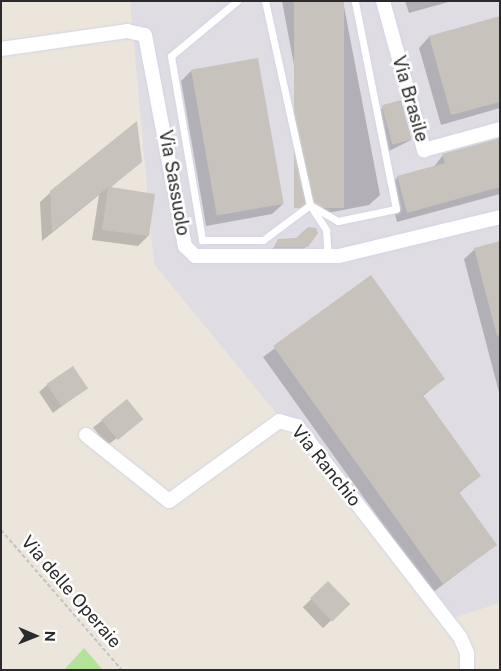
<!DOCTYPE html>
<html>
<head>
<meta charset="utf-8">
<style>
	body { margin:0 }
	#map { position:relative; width:501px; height:671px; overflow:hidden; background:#ece5dc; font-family:"Public Sans",sans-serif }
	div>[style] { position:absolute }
	.industrial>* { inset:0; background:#dfdce4 }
	.green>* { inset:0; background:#b2e398 }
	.shadow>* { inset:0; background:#0003; transform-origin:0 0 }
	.building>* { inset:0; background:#c7c2bb; transform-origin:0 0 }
	.path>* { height:2px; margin-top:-1px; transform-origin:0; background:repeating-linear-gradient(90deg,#c3c3c3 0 4px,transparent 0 6.5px) }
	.roads { filter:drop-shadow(0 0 1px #d1d5e3) drop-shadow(0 0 1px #d1d5e3) }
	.lane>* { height:7px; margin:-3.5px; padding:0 3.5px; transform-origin:3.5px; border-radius:3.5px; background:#fff }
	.street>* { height:14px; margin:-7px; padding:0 7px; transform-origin:7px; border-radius:7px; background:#fff }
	span { translate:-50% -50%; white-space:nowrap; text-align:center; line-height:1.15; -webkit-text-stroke:5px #fff; paint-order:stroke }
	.street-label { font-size:18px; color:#2a2a2a }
	.frame { position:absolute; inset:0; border:2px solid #2a2a2a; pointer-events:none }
	.north { position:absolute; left:10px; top:611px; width:50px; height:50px; -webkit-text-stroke:4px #fff; paint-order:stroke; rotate:91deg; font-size:14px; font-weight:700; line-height:20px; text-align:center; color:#2a2a2a }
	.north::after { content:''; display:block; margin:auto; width:18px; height:22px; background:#2a2a2a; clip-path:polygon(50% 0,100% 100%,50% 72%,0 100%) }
</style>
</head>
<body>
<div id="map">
	<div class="industrial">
		<i style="clip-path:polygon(130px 1px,500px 1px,500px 603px,446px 620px,154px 264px)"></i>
	</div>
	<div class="green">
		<i style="clip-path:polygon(84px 648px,103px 670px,64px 670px)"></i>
	</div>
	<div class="shadow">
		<i style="clip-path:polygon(282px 1px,343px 1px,380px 195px,369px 205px,322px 214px)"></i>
		<i style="clip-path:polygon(405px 1px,452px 1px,409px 13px)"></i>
		<i style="clip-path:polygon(500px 17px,500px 108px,441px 125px,419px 48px,429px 37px)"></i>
		<i style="clip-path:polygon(257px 59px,283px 204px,272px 214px,206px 226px,181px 81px,191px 71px)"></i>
		<i style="clip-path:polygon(383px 107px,411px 140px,387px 152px,375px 115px)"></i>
		<i style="clip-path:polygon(500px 139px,500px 194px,397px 222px,388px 187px,398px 177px,433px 168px,443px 155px)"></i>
		<i style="clip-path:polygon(141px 161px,110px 188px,148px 236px,138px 246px,92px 240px,99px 195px,42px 241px,40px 202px,51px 192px)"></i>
		<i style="clip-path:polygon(281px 239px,296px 239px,307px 246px,299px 254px,268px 254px)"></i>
		<i style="clip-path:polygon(500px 242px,500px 396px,464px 259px,475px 249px)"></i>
		<i style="clip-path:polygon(371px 277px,443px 379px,422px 397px,479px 476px,459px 493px,495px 545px,432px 593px,263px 357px)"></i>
		<i style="clip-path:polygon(47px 385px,86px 388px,53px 413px,39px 392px)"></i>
		<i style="left:127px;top:401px;width:23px;height:43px;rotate:52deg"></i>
		<i style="left:328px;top:583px;width:29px;height:35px;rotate:46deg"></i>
	</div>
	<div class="building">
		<i style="left:294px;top:1px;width:50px;height:207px"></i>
		<i style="clip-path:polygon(500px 16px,500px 102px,451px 115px,429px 36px)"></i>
		<i style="left:258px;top:58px;width:148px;height:68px;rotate:80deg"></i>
		<i style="left:401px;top:100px;width:41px;height:20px;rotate:75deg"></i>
		<i style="clip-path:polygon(137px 121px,142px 162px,111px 187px,155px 194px,149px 236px,102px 230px,108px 187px,52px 232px,50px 191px)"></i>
		<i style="clip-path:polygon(500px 138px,500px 187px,407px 213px,397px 176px,445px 163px,442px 154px)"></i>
		<i style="clip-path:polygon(308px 227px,316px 228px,318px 233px,308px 247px,274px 247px,278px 239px,296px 238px)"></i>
		<i style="clip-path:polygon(500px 241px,500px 335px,497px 336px,474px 248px)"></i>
		<i style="clip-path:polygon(371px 275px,445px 379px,423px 395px,481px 476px,459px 492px,497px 545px,443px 584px,273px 346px)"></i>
		<i style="left:73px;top:366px;width:27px;height:32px;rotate:56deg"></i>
		<i style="left:127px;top:399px;width:26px;height:33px;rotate:51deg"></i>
		<i style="left:328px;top:581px;width:32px;height:25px;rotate:46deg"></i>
	</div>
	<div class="path">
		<i style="left:1px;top:530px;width:185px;rotate:49.2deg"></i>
	</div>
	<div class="roads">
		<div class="lane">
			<i style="left:237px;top:1px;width:86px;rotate:140.2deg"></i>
			<i style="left:171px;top:56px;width:187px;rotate:80.4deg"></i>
			<i style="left:202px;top:240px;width:61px"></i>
			<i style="left:263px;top:240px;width:59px;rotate:-36.7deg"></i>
			<i style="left:265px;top:1px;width:209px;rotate:77.6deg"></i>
			<i style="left:310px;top:205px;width:30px;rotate:57deg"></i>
			<i style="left:326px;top:230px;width:27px;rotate:86deg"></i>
			<i style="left:310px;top:205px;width:32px;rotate:30deg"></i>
			<i style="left:338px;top:221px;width:59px;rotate:-11.7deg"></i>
			<i style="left:396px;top:209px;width:212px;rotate:-101.2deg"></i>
		</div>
		<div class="street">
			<i style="left:383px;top:1px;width:155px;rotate:74.6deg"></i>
			<i style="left:424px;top:150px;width:79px;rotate:-15.4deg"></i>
			<i style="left:1px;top:49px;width:127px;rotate:-8.1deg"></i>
			<i style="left:127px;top:31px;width:18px;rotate:13deg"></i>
			<i style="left:145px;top:35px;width:215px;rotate:79.3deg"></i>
			<i style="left:185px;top:246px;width:14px;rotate:45deg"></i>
			<i style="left:195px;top:256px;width:144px"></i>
			<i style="left:339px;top:256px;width:166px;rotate:-13.6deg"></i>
			<i style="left:86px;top:435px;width:106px;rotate:38.5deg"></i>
			<i style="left:169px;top:501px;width:136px;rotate:-36deg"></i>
			<i style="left:279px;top:421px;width:19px;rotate:16deg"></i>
			<i style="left:297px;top:426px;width:267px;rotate:52.3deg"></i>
			<i style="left:460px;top:637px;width:17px;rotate:66deg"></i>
			<i style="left:467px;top:653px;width:17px;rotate:90deg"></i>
		</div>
	</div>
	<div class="street-label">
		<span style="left:410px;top:99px;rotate:74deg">Via Brasile</span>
		<span style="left:174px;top:183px;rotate:80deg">Via Sassuolo</span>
		<span style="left:326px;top:466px;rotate:51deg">Via Ranchio</span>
		<span style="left:71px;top:592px;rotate:49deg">Via delle Operaie</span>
	</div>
	<div class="frame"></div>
	<div class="north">N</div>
</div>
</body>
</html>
